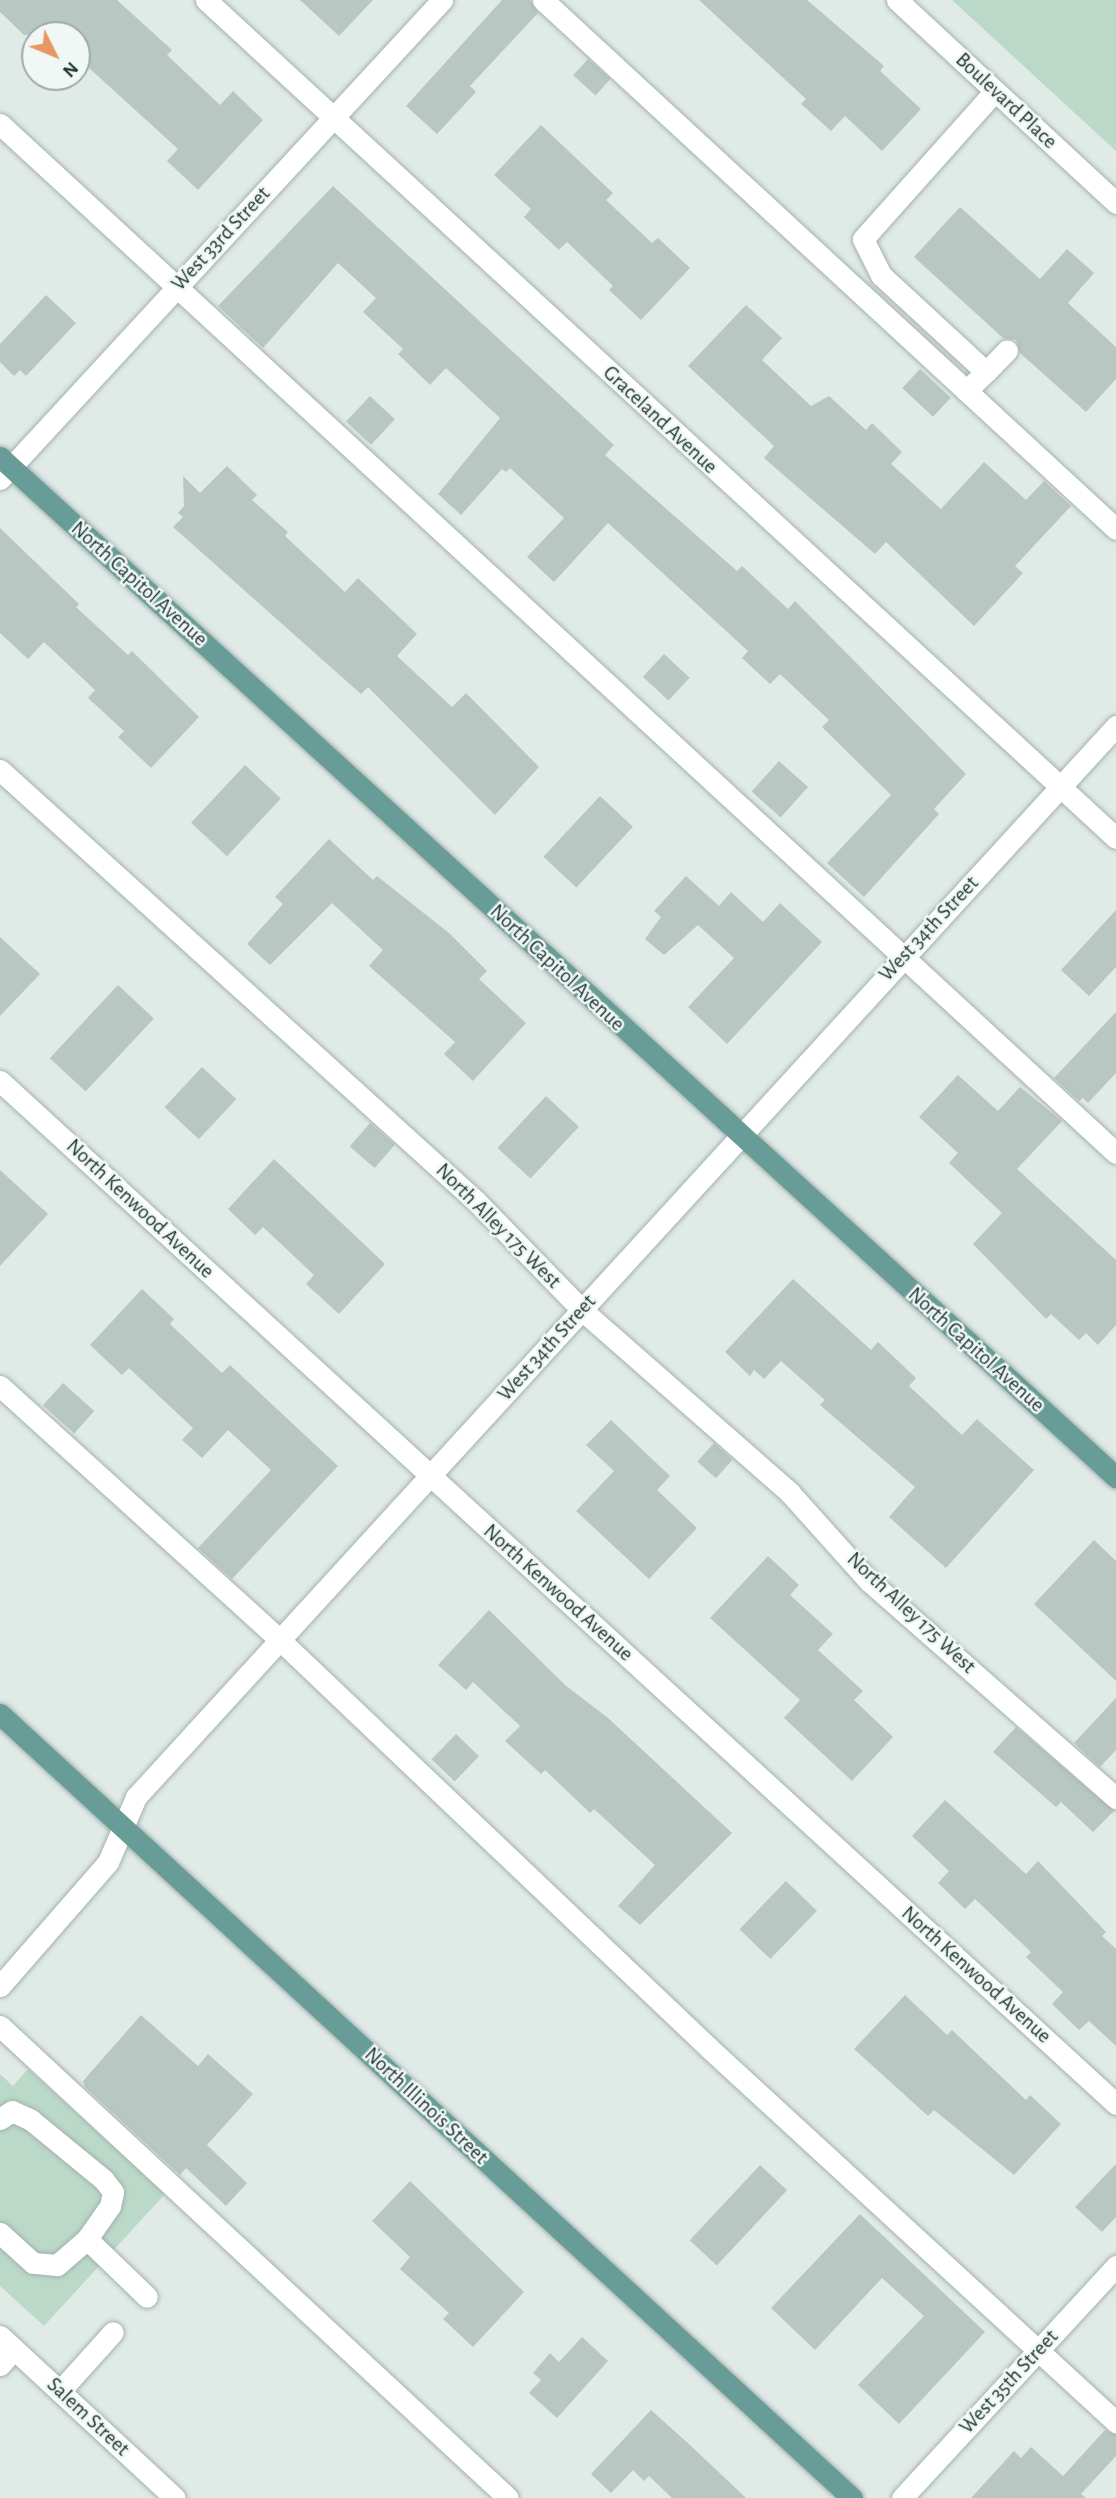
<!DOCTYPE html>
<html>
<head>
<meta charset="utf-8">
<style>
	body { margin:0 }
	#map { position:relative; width:1116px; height:2498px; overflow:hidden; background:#e0eae7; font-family:"Alegreya Sans",sans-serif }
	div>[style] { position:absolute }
	.green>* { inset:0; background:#bbd9c8 }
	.building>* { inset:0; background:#b9c7c3; transform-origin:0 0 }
	.roads { filter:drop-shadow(0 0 2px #a3b1ae) drop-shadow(0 0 2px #a3b1ae) }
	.minor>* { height:21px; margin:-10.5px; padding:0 10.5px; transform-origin:10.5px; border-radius:10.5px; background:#fff }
	.major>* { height:21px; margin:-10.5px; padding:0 10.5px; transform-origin:10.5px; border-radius:10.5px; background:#689c97 }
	span { translate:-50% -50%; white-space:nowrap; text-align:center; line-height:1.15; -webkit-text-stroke:5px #f0f7f5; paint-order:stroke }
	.street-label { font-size:21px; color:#223936 }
	.north { position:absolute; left:21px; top:21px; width:70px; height:70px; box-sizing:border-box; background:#f0f7f5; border:2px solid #9eaba9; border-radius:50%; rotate:133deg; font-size:19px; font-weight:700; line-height:28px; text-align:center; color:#223936 }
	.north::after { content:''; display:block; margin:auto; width:24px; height:32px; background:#e79762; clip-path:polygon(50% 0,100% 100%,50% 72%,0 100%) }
</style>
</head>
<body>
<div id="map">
	<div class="green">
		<i style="clip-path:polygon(952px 0,1116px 0,1116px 151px)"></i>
		<i style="clip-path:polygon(28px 2069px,165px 2194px,44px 2326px,0 2286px,0 2074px,13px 2086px)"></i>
	</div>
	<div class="building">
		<i style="clip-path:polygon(0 0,117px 0,172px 50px,167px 55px,220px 105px,233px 91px,263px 120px,198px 190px,167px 161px,178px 149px,77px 57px,77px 35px,24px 35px,0 12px)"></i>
		<i style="clip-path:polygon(300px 0,373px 0,339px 36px)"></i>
		<i style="clip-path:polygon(502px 0,530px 0,538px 13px,470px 86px,476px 92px,437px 134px,406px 106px)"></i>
		<i style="clip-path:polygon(699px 0,807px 0,884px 66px,880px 71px,921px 109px,882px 151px,845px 116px,831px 131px,801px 104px,806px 99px)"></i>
		<i style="left:588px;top:59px;width:30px;height:22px;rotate:42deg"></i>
		<i style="clip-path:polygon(541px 125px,613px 193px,606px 200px,652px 243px,658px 238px,690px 268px,641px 320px,609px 290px,613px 286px,567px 242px,559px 250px,524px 217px,531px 209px,494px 175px)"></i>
		<i style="clip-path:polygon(333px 186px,614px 445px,605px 455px,737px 571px,742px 566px,788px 609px,795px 601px,966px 774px,934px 809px,939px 814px,864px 897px,827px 863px,891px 795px,822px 727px,829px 720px,780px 674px,770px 684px,742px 658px,748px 651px,608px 523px,554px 582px,527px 557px,564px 518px,510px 468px,506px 472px,502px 469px,461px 515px,438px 494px,500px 418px,446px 368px,430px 385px,398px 354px,403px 349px,363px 312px,376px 298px,338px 263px,263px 348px,218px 306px)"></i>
		<i style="clip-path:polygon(960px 207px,1040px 279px,1067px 249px,1094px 273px,1068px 303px,1116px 347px,1116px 379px,1086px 412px,1020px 353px,1016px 340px,1003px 338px,914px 257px)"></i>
		<i style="clip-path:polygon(46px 295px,76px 323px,26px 376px,20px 370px,14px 376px,0 362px,0 344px)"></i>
		<i style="clip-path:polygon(746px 305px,782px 338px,762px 360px,811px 406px,829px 396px,866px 430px,872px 423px,902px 452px,891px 464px,941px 509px,984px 462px,1026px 500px,1044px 481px,1071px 506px,1015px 566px,1023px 573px,974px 626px,886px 542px,875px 554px,787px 478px,764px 458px,774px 446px,688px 366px)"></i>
		<i style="left:920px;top:369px;width:42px;height:26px;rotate:43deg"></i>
		<i style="left:370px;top:396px;width:34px;height:35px;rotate:43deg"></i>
		<i style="clip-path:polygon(227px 466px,257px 495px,252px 500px,288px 532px,285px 536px,345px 592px,358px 578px,417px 634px,397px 656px,452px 707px,466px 693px,539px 767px,495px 815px,368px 687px,361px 694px,173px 527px,183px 517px,178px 513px,184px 506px,183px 476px,200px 493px)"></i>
		<i style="clip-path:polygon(0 528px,79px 604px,76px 607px,128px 655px,132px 651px,199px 717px,151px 768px,118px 737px,124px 731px,88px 698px,95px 690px,44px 642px,28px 659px,0 633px)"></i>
		<i style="left:664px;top:654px;width:35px;height:31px;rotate:43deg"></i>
		<i style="left:779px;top:761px;width:39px;height:41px;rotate:42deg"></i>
		<i style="left:245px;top:765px;width:49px;height:79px;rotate:43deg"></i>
		<i style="left:600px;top:796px;width:45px;height:83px;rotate:43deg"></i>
		<i style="clip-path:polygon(329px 839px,373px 880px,377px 876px,449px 933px,487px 971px,479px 979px,526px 1023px,473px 1081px,444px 1054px,455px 1042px,369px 966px,383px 950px,332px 903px,270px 965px,247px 944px,283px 904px,275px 897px)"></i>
		<i style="clip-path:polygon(686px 876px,719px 906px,731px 892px,763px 922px,780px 903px,822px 942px,727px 1044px,688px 1007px,734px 958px,698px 925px,664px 955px,645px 939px,661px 917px,654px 911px)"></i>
		<i style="clip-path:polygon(1116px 910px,1116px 967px,1089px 996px,1061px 970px)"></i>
		<i style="clip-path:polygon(0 937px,40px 974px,0 1016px)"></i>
		<i style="left:118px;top:985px;width:49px;height:100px;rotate:43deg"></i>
		<i style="clip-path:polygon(1116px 1012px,1116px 1073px,1088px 1103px,1083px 1098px,1079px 1101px,1054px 1078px)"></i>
		<i style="left:202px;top:1067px;width:47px;height:55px;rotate:43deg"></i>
		<i style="clip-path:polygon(958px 1075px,998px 1111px,1020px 1087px,1062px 1121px,1017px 1169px,1116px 1260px,1116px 1325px,1098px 1345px,1086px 1333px,1079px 1340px,1051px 1314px,1046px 1319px,973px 1244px,1002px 1213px,949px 1163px,958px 1153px,919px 1117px)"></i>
		<i style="left:546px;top:1096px;width:45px;height:71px;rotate:43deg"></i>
		<i style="left:370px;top:1123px;width:33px;height:31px;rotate:41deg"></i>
		<i style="clip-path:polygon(274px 1159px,385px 1264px,339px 1314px,306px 1284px,314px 1275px,263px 1227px,255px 1235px,228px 1209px)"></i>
		<i style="clip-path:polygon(0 1170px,48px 1214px,0 1266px)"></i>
		<i style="clip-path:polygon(793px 1279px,871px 1350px,878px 1342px,916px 1378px,909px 1386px,962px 1435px,977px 1419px,1034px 1470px,946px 1568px,889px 1517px,915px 1487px,820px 1405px,825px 1400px,781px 1361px,764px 1379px,754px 1370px,750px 1376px,725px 1352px)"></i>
		<i style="clip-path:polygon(142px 1289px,174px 1319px,170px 1324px,222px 1373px,230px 1365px,338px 1466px,232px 1579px,198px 1548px,271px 1470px,228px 1430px,202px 1458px,182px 1440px,193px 1428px,129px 1368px,122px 1375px,90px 1345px)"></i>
		<i style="left:63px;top:1383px;width:42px;height:30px;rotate:42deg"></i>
		<i style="clip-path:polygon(611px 1420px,670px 1476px,657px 1490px,697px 1528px,649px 1579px,576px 1511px,614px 1471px,586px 1445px)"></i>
		<i style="left:714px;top:1443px;width:25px;height:25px;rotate:42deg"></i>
		<i style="clip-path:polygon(1094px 1540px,1116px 1561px,1116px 1681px,1034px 1604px)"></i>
		<i style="clip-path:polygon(768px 1556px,799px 1585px,790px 1595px,833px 1634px,818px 1650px,863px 1691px,854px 1700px,893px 1737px,852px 1781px,784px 1718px,800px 1700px,710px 1618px)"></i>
		<i style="clip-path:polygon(489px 1610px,565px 1685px,608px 1718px,732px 1833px,640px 1925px,618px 1906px,655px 1865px,594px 1809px,590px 1813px,545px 1770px,541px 1774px,505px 1741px,520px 1726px,473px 1682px,466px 1690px,438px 1665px)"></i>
		<i style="clip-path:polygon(1116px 1698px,1116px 1750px,1100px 1767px,1074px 1743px)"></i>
		<i style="clip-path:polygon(1016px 1727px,1114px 1811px,1093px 1832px,1061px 1802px,1056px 1807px,993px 1752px)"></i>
		<i style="left:456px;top:1734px;width:32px;height:35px;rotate:44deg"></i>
		<i style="clip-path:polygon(945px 1800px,1026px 1874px,1038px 1861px,1106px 1932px,1102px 1936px,1116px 1949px,1116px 2046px,1089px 2021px,1079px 2030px,1052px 2004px,1063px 1992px,1026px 1957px,1031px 1952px,975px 1899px,965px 1909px,938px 1883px,949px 1871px,912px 1836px)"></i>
		<i style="left:786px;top:1881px;width:43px;height:67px;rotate:44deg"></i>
		<i style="clip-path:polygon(905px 1995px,947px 2035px,952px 2030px,1026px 2100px,1030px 2095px,1061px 2124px,1014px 2175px,934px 2110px,928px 2116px,854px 2049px)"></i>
		<i style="clip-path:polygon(141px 2015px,198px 2066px,208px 2054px,253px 2094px,207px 2145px,247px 2183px,226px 2206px,186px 2168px,180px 2175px,85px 2087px,83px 2081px)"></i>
		<i style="clip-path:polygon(1116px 2164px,1116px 2217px,1102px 2232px,1075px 2207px)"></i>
		<i style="left:760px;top:2165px;width:37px;height:103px;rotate:43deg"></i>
		<i style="clip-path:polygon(410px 2181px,524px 2292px,473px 2347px,443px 2319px,449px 2313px,400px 2269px,410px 2257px,372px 2221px)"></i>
		<i style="clip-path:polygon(860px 2214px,985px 2332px,899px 2424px,858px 2385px,924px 2316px,882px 2278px,815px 2350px,771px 2308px)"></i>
		<i style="clip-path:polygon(582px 2337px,608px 2361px,557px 2418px,529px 2393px,541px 2380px,533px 2373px,550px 2353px,559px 2362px)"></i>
		<i style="clip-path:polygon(651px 2410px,690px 2445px,746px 2498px,672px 2498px,649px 2476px,644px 2481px,633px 2470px,611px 2493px,591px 2474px)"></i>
		<i style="clip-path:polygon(1105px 2430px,1116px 2435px,1116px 2456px,1081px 2494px,1086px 2498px,971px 2498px,1014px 2451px,1021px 2458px,1031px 2447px,1063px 2476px)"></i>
	</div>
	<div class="roads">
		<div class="minor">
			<i style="left:206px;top:0;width:1237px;rotate:42.64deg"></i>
			<i style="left:543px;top:0;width:780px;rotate:42.71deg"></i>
			<i style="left:897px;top:0;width:299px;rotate:42.8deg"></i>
			<i style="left:0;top:124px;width:1518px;rotate:42.68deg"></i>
			<i style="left:986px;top:372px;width:30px;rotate:-46deg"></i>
			<i style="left:966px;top:391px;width:28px;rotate:-44deg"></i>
			<i style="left:986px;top:372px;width:143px;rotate:-137.3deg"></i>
			<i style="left:881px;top:275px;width:40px;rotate:-116.6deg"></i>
			<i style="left:863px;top:239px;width:198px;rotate:-48.3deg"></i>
			<i style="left:0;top:479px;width:652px;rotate:-47.3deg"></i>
			<i style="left:0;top:770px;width:642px;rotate:42.16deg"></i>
			<i style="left:476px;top:1201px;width:152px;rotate:45.8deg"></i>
			<i style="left:582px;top:1310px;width:277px;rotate:41.3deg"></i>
			<i style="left:790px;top:1493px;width:118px;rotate:48.1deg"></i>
			<i style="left:869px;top:1581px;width:329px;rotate:41.3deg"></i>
			<i style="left:0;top:1081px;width:1514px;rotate:42.51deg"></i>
			<i style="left:0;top:1386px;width:378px;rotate:42.2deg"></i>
			<i style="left:280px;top:1640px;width:592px;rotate:43.56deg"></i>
			<i style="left:709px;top:2048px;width:553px;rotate:42.58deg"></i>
			<i style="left:0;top:1986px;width:164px;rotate:-48.9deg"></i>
			<i style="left:108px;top:1862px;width:71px;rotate:-66.7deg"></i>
			<i style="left:136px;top:1797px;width:1452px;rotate:-47.54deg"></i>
			<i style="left:0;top:2026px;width:693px;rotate:42.9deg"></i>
			<i style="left:0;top:2119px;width:14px;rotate:-34deg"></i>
			<i style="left:12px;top:2111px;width:21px;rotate:25deg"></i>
			<i style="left:31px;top:2120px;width:94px;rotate:39.4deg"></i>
			<i style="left:104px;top:2180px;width:15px;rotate:53deg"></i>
			<i style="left:113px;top:2192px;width:14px;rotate:102deg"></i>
			<i style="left:110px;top:2206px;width:40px;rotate:124.9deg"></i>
			<i style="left:87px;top:2239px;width:40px;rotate:139deg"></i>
			<i style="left:57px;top:2265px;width:24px;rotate:-175deg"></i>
			<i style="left:33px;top:2263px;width:45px;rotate:-137.7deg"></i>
			<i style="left:87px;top:2239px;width:83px;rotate:44deg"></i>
			<i style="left:0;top:2336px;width:238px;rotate:42.8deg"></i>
			<i style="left:0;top:2365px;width:21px;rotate:-49deg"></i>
			<i style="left:60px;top:2391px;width:79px;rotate:-48.1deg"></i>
			<i style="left:902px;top:2498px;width:316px;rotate:-47.3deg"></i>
		</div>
		<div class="major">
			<i style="left:0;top:457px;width:1512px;rotate:42.43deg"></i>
			<i style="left:0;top:1714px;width:1158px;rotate:42.62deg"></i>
		</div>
	</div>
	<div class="street-label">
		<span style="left:1006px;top:101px;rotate:43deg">Boulevard Place</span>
		<span style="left:221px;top:239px;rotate:-47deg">West 33rd Street</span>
		<span style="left:660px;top:420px;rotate:43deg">Graceland Avenue</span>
		<span style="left:139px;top:584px;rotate:42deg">North Capitol Avenue</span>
		<span style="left:929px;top:929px;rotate:-47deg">West 34th Street</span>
		<span style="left:557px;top:968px;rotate:43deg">North Capitol Avenue</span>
		<span style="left:140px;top:1209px;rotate:43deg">North Kenwood Avenue</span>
		<span style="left:498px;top:1226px;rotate:45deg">North Alley 175 West</span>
		<span style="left:547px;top:1348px;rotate:-48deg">West 34th Street</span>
		<span style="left:976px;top:1350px;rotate:42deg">North Capitol Avenue</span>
		<span style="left:558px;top:1593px;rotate:42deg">North Kenwood Avenue</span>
		<span style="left:911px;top:1613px;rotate:43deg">North Alley 175 West</span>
		<span style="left:976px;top:1975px;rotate:42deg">North Kenwood Avenue</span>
		<span style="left:426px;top:2106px;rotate:43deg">North Illinois Street</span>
		<span style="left:1009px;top:2382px;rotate:-47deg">West 35th Street</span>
		<span style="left:88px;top:2417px;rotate:43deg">Salem Street</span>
	</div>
	<div class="north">N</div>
</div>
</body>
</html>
